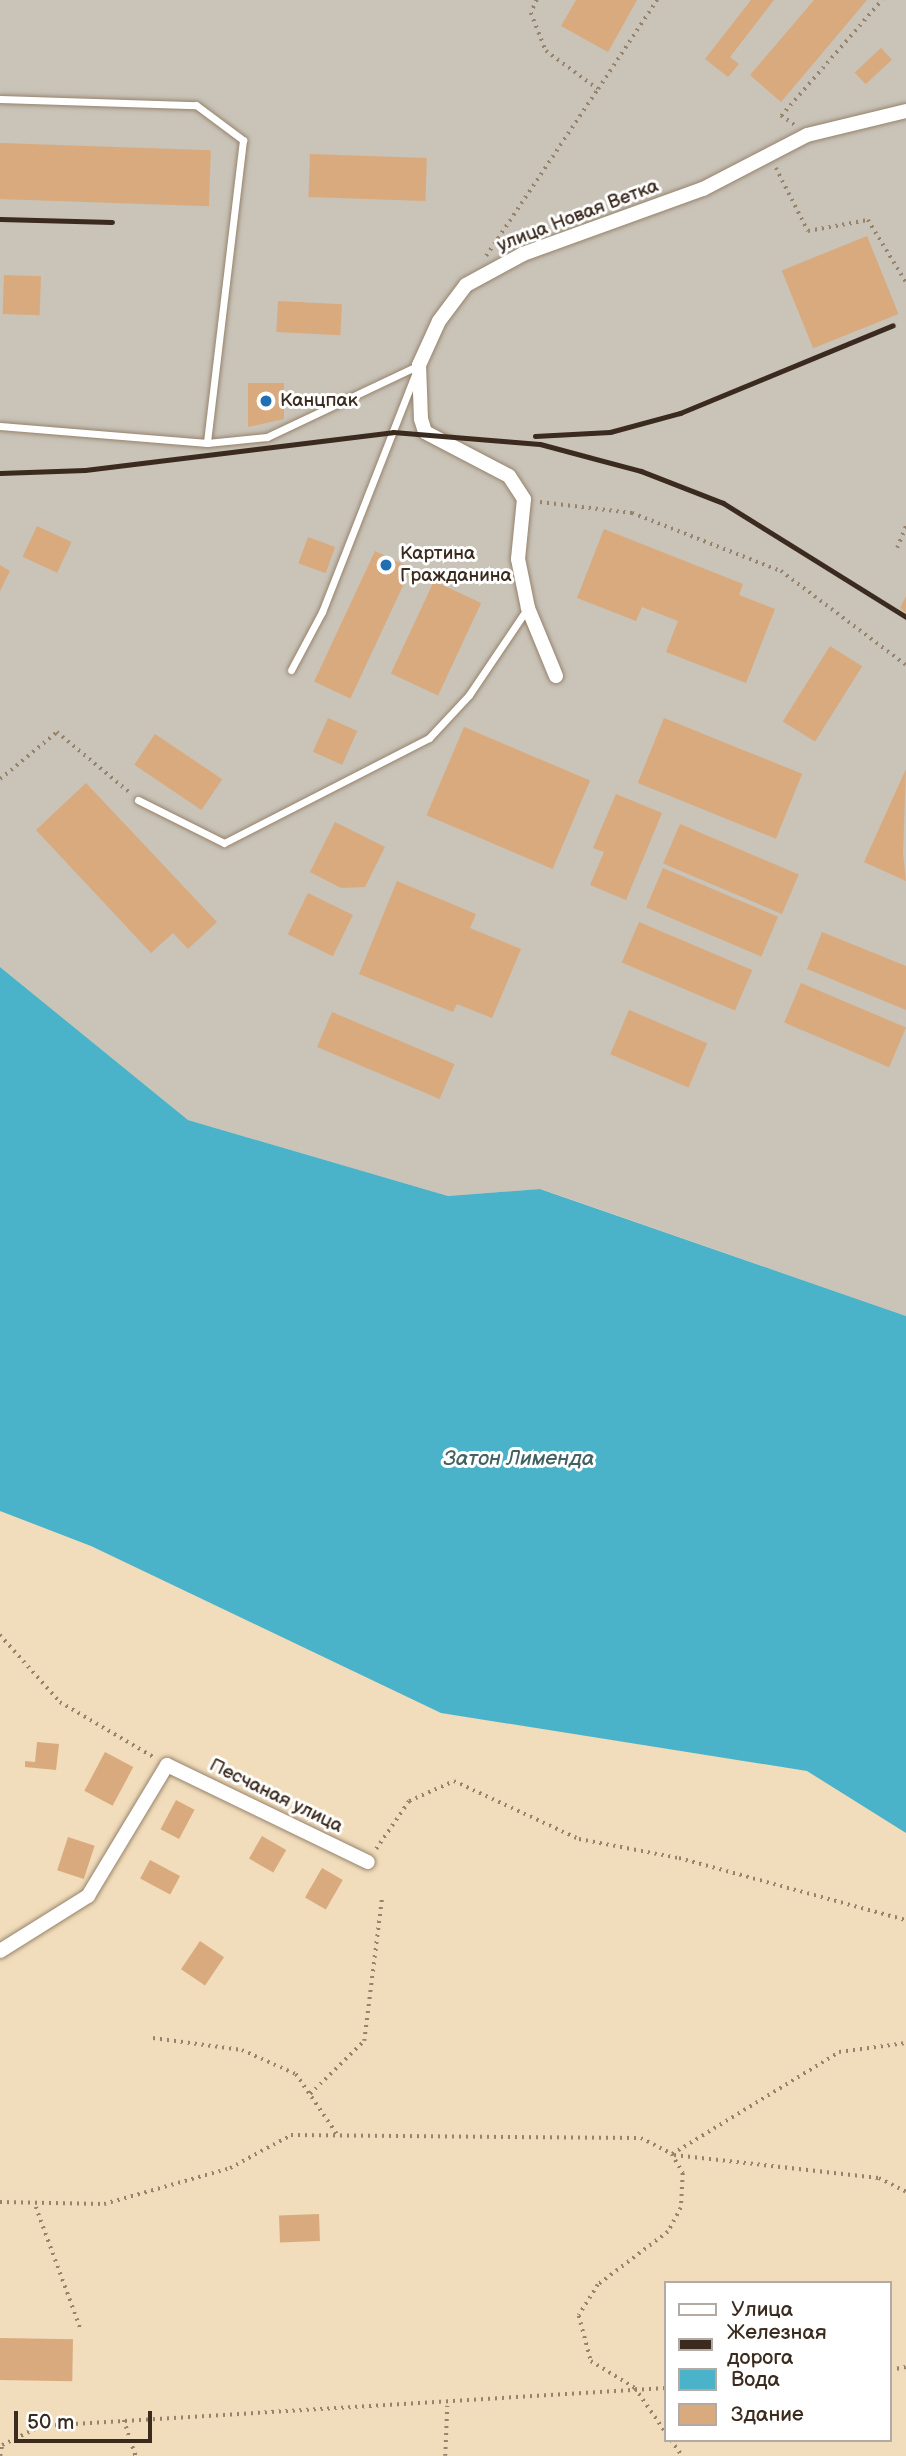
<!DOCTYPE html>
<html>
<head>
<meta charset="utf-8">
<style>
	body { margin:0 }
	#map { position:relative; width:906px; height:2456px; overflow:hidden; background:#f1dcbb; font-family:"Balsamiq Sans",sans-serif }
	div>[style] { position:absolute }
	.industrial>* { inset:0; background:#c9c3b8 }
	.water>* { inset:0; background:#4bb3c9 }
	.building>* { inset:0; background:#d9aa7d; transform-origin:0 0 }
	.path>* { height:3.5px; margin-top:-1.75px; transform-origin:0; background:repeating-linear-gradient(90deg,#96836c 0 2px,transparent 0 7px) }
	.roads { filter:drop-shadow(0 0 2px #96836c) drop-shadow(0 0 2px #96836c) }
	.service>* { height:7px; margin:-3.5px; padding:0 3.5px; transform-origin:3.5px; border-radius:3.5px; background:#fff }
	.minor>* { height:14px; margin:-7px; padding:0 7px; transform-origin:7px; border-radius:7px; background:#fff }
	.rail>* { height:5px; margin:-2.5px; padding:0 2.5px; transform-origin:2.5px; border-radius:2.5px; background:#3b2a1e }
	.dots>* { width:19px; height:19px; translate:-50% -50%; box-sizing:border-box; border:4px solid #fff; border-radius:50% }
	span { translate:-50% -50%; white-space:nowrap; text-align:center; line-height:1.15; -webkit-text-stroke:6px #fff; paint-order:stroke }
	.street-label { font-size:19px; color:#3b2a1e }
	.poi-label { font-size:19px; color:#3b2a1e }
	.left { translate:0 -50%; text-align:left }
	.water-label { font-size:21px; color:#416162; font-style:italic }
	.legend { position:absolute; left:664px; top:2281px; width:228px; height:161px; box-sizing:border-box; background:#fff; border:2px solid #b1aaa5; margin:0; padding:9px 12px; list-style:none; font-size:21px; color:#3b2a1e }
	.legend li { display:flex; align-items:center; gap:14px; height:35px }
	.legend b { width:35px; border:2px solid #b1aaa5 }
	.scale { position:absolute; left:14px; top:2411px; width:138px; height:32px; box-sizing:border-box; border:4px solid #3b2a1e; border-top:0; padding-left:9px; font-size:21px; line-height:24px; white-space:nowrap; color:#3b2a1e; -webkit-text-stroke:5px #fff; paint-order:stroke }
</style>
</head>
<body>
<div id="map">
	<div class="industrial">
		<i style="clip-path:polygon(0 0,906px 0,906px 1316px,541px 1189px,448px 1196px,188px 1120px,0 967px)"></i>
	</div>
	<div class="water">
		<i style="clip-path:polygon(0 967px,188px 1120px,448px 1196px,540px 1189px,906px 1316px,906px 1833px,807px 1771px,441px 1713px,91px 1546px,0 1511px)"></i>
	</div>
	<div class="building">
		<i style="clip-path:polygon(576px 0,637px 0,608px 52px,561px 26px)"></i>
		<i style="clip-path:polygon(751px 0,774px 0,730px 57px,739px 64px,728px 77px,705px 59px)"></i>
		<i style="clip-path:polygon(814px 0,867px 0,781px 102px,750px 75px)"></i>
		<i style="left:881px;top:48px;width:16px;height:36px;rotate:47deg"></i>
		<i style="left:0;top:143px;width:211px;height:56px;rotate:2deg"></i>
		<i style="left:310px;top:154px;width:117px;height:43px;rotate:2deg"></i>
		<i style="left:867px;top:236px;width:84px;height:92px;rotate:68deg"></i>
		<i style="left:4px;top:275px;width:37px;height:39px;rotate:2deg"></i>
		<i style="left:278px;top:301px;width:64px;height:31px;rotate:3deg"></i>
		<i style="clip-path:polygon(248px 383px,284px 383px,284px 419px,248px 427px)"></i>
		<i style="left:37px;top:526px;width:38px;height:34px;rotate:25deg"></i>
		<i style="clip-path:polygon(604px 529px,743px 584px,739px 595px,775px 609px,746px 683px,666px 652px,678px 621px,642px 607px,636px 621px,577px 598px)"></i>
		<i style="left:308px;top:537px;width:29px;height:28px;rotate:20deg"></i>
		<i style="left:375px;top:551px;width:40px;height:144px;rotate:25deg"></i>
		<i style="clip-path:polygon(0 565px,10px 571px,0 591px)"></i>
		<i style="left:434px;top:581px;width:52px;height:102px;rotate:25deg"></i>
		<i style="clip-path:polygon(906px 596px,906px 613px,900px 608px)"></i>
		<i style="left:830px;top:646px;width:38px;height:89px;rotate:32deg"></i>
		<i style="left:328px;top:718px;width:32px;height:37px;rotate:24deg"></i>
		<i style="left:664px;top:718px;width:149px;height:70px;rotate:22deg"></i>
		<i style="left:464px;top:727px;width:137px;height:96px;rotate:23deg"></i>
		<i style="left:155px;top:734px;width:81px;height:37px;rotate:34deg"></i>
		<i style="clip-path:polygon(906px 769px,903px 853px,906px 881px,864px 862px)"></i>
		<i style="clip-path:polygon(86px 783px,217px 922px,188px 949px,173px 933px,151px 953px,36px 830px)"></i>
		<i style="clip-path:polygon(616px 794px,662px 813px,626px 900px,590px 885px,604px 852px,593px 848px)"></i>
		<i style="clip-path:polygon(335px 822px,385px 847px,365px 887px,341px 888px,310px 872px)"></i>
		<i style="left:680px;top:824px;width:129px;height:43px;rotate:23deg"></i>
		<i style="left:663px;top:868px;width:125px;height:43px;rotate:23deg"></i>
		<i style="clip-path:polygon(397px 881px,476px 914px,470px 928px,521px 949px,492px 1018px,457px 1004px,453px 1012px,359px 974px)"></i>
		<i style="left:308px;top:893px;width:50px;height:46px;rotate:26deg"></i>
		<i style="left:639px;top:922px;width:123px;height:44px;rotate:23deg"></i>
		<i style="clip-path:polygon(822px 932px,906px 966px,906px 1010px,807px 969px)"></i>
		<i style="left:801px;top:983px;width:114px;height:43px;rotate:23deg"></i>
		<i style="left:629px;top:1010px;width:85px;height:48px;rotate:23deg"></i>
		<i style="left:332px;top:1012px;width:133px;height:38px;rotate:23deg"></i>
		<i style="clip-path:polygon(37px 1742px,59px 1744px,56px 1770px,25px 1767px,25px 1761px,35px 1762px)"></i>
		<i style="left:105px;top:1752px;width:32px;height:44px;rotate:28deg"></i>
		<i style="left:176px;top:1800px;width:21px;height:33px;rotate:28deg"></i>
		<i style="left:262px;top:1836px;width:28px;height:26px;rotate:30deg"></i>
		<i style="left:68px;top:1837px;width:28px;height:35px;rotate:18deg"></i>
		<i style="left:150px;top:1860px;width:34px;height:21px;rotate:28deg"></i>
		<i style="left:322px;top:1868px;width:24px;height:34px;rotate:30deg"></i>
		<i style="left:200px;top:1941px;width:29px;height:34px;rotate:34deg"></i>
		<i style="left:319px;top:2214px;width:27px;height:40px;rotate:88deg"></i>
		<i style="left:0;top:2338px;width:73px;height:42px;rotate:1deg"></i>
	</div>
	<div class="path">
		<i style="left:537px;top:0;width:14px;rotate:115deg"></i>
		<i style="left:531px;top:13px;width:41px;rotate:68.5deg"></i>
		<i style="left:546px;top:51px;width:64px;rotate:36.2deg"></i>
		<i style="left:598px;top:89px;width:107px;rotate:-56.5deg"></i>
		<i style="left:794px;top:125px;width:16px;rotate:-145deg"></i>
		<i style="left:781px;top:116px;width:154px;rotate:-49deg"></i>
		<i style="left:776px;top:168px;width:71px;rotate:63.1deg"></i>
		<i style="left:808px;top:231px;width:61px;rotate:-10.4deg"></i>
		<i style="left:868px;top:220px;width:73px;rotate:58.5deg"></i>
		<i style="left:486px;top:256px;width:201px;rotate:-56.2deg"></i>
		<i style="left:540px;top:502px;width:93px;rotate:6.8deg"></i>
		<i style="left:632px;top:513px;width:160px;rotate:21.3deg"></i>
		<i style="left:781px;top:571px;width:156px;rotate:36.9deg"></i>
		<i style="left:897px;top:548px;width:24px;rotate:-68deg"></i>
		<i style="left:0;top:779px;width:74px;rotate:-39.5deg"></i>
		<i style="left:57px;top:732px;width:94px;rotate:39.8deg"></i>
		<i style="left:0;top:1635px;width:90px;rotate:48.2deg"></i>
		<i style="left:60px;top:1702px;width:110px;rotate:30.5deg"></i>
		<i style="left:376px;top:1849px;width:58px;rotate:-55.5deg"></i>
		<i style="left:409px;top:1801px;width:49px;rotate:-24deg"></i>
		<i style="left:454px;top:1781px;width:138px;rotate:24.9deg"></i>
		<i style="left:579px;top:1839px;width:102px;rotate:10.8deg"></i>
		<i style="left:679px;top:1858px;width:235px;rotate:15.3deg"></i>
		<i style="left:153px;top:2038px;width:90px;rotate:7.7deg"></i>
		<i style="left:242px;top:2050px;width:59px;rotate:24deg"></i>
		<i style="left:296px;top:2074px;width:73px;rotate:55.7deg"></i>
		<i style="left:310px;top:2094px;width:76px;rotate:-44.5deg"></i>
		<i style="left:364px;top:2041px;width:146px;rotate:-82.9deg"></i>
		<i style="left:672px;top:2154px;width:196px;rotate:-31.4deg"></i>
		<i style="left:839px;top:2052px;width:68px;rotate:-7.7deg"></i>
		<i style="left:674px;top:2155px;width:206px;rotate:6.4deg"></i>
		<i style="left:879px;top:2178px;width:30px;rotate:27deg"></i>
		<i style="left:0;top:2202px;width:104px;rotate:1.1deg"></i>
		<i style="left:104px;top:2204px;width:131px;rotate:-15.9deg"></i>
		<i style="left:230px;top:2168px;width:69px;rotate:-28.4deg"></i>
		<i style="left:291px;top:2135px;width:350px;rotate:0.5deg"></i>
		<i style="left:641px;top:2138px;width:35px;rotate:27deg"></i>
		<i style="left:672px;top:2154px;width:22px;rotate:60deg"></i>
		<i style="left:683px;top:2173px;width:35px;rotate:93deg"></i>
		<i style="left:681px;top:2208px;width:27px;rotate:118deg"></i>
		<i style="left:668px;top:2232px;width:88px;rotate:142.9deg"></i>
		<i style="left:598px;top:2285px;width:36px;rotate:122deg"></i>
		<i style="left:579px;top:2316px;width:47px;rotate:75.1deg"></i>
		<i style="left:591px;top:2361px;width:52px;rotate:31.5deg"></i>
		<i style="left:635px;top:2388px;width:55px;rotate:55.4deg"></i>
		<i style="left:36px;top:2207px;width:131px;rotate:69.9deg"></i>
		<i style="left:890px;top:2370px;width:16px;rotate:-11deg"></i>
		<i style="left:124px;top:2420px;width:38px;rotate:72deg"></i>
		<i style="left:671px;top:2440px;width:19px;rotate:55deg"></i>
		<i style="left:0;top:2456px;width:11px;rotate:-80deg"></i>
		<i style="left:2px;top:2445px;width:43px;rotate:-26deg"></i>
		<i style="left:41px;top:2426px;width:626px;rotate:-3.48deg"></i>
		<i style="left:445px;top:2456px;width:50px;rotate:-87.7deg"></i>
	</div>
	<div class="roads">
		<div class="service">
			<i style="left:0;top:99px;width:196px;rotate:1.8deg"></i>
			<i style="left:196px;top:105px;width:59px;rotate:36.7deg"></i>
			<i style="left:243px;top:140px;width:305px;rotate:96.8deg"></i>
			<i style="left:0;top:426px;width:208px;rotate:4.7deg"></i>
			<i style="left:207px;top:443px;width:60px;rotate:-5.7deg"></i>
			<i style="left:267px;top:437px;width:168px;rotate:-25.3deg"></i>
			<i style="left:291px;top:670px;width:66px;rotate:-61.9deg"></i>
			<i style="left:322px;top:612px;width:255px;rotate:-68.6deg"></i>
			<i style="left:138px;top:800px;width:96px;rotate:26.6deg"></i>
			<i style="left:224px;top:843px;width:230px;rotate:-27.1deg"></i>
			<i style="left:429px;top:738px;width:59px;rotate:-47.1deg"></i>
			<i style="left:469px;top:695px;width:104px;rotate:-56deg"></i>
		</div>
		<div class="minor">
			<i style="left:556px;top:676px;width:74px;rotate:-112.4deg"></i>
			<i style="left:528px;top:608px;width:50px;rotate:-101.5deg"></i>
			<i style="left:518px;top:559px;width:60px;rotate:-84.3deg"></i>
			<i style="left:524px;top:499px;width:27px;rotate:-123deg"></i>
			<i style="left:509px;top:476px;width:95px;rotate:-152.4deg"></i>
			<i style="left:425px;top:432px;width:14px;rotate:-107deg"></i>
			<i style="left:421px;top:419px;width:54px;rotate:-92.1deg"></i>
			<i style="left:419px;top:365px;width:48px;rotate:-65.6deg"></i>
			<i style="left:439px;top:321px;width:45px;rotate:-53.1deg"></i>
			<i style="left:466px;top:285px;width:65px;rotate:-28.5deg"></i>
			<i style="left:523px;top:254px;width:191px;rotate:-19.9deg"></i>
			<i style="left:703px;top:189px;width:117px;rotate:-27.4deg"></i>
			<i style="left:807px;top:135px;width:102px;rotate:-13.6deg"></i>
			<i style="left:0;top:1951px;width:104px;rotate:-32deg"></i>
			<i style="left:88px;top:1896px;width:153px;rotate:-58.9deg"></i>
			<i style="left:167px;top:1765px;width:223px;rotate:25.8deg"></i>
		</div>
	</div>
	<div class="rail">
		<i style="left:0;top:219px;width:112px;rotate:1.5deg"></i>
		<i style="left:535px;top:436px;width:75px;rotate:-3.1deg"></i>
		<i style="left:610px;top:432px;width:73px;rotate:-15.2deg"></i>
		<i style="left:680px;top:413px;width:230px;rotate:-22.4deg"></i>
		<i style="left:0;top:473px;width:85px;rotate:-2deg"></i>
		<i style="left:85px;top:470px;width:310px;rotate:-7deg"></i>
		<i style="left:393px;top:432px;width:147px;rotate:4.7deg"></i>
		<i style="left:540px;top:444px;width:105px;rotate:15deg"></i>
		<i style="left:641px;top:471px;width:88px;rotate:21.3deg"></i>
		<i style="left:723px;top:503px;width:216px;rotate:31.9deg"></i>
	</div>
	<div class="dots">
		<i style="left:266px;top:401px;background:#1f6fb2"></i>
		<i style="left:386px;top:565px;background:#1f6fb2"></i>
	</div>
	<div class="street-label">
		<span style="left:578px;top:216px;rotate:-21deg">улица Новая Ветка</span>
		<span style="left:276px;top:1796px;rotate:26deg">Песчаная улица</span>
	</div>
	<div class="poi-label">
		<span class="left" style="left:280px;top:401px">Канцпак</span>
		<span class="left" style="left:400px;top:565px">Картина<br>Гражданина</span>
	</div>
	<div class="water-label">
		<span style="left:519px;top:1459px">Затон Лименда</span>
	</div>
	<ul class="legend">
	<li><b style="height:9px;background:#fff"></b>Улица</li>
	<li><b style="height:9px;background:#3b2a1e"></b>Железная дорога</li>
	<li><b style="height:19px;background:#4bb3c9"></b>Вода</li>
	<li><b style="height:19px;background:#d9aa7d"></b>Здание</li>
	</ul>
	<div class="scale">50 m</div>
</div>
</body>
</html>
